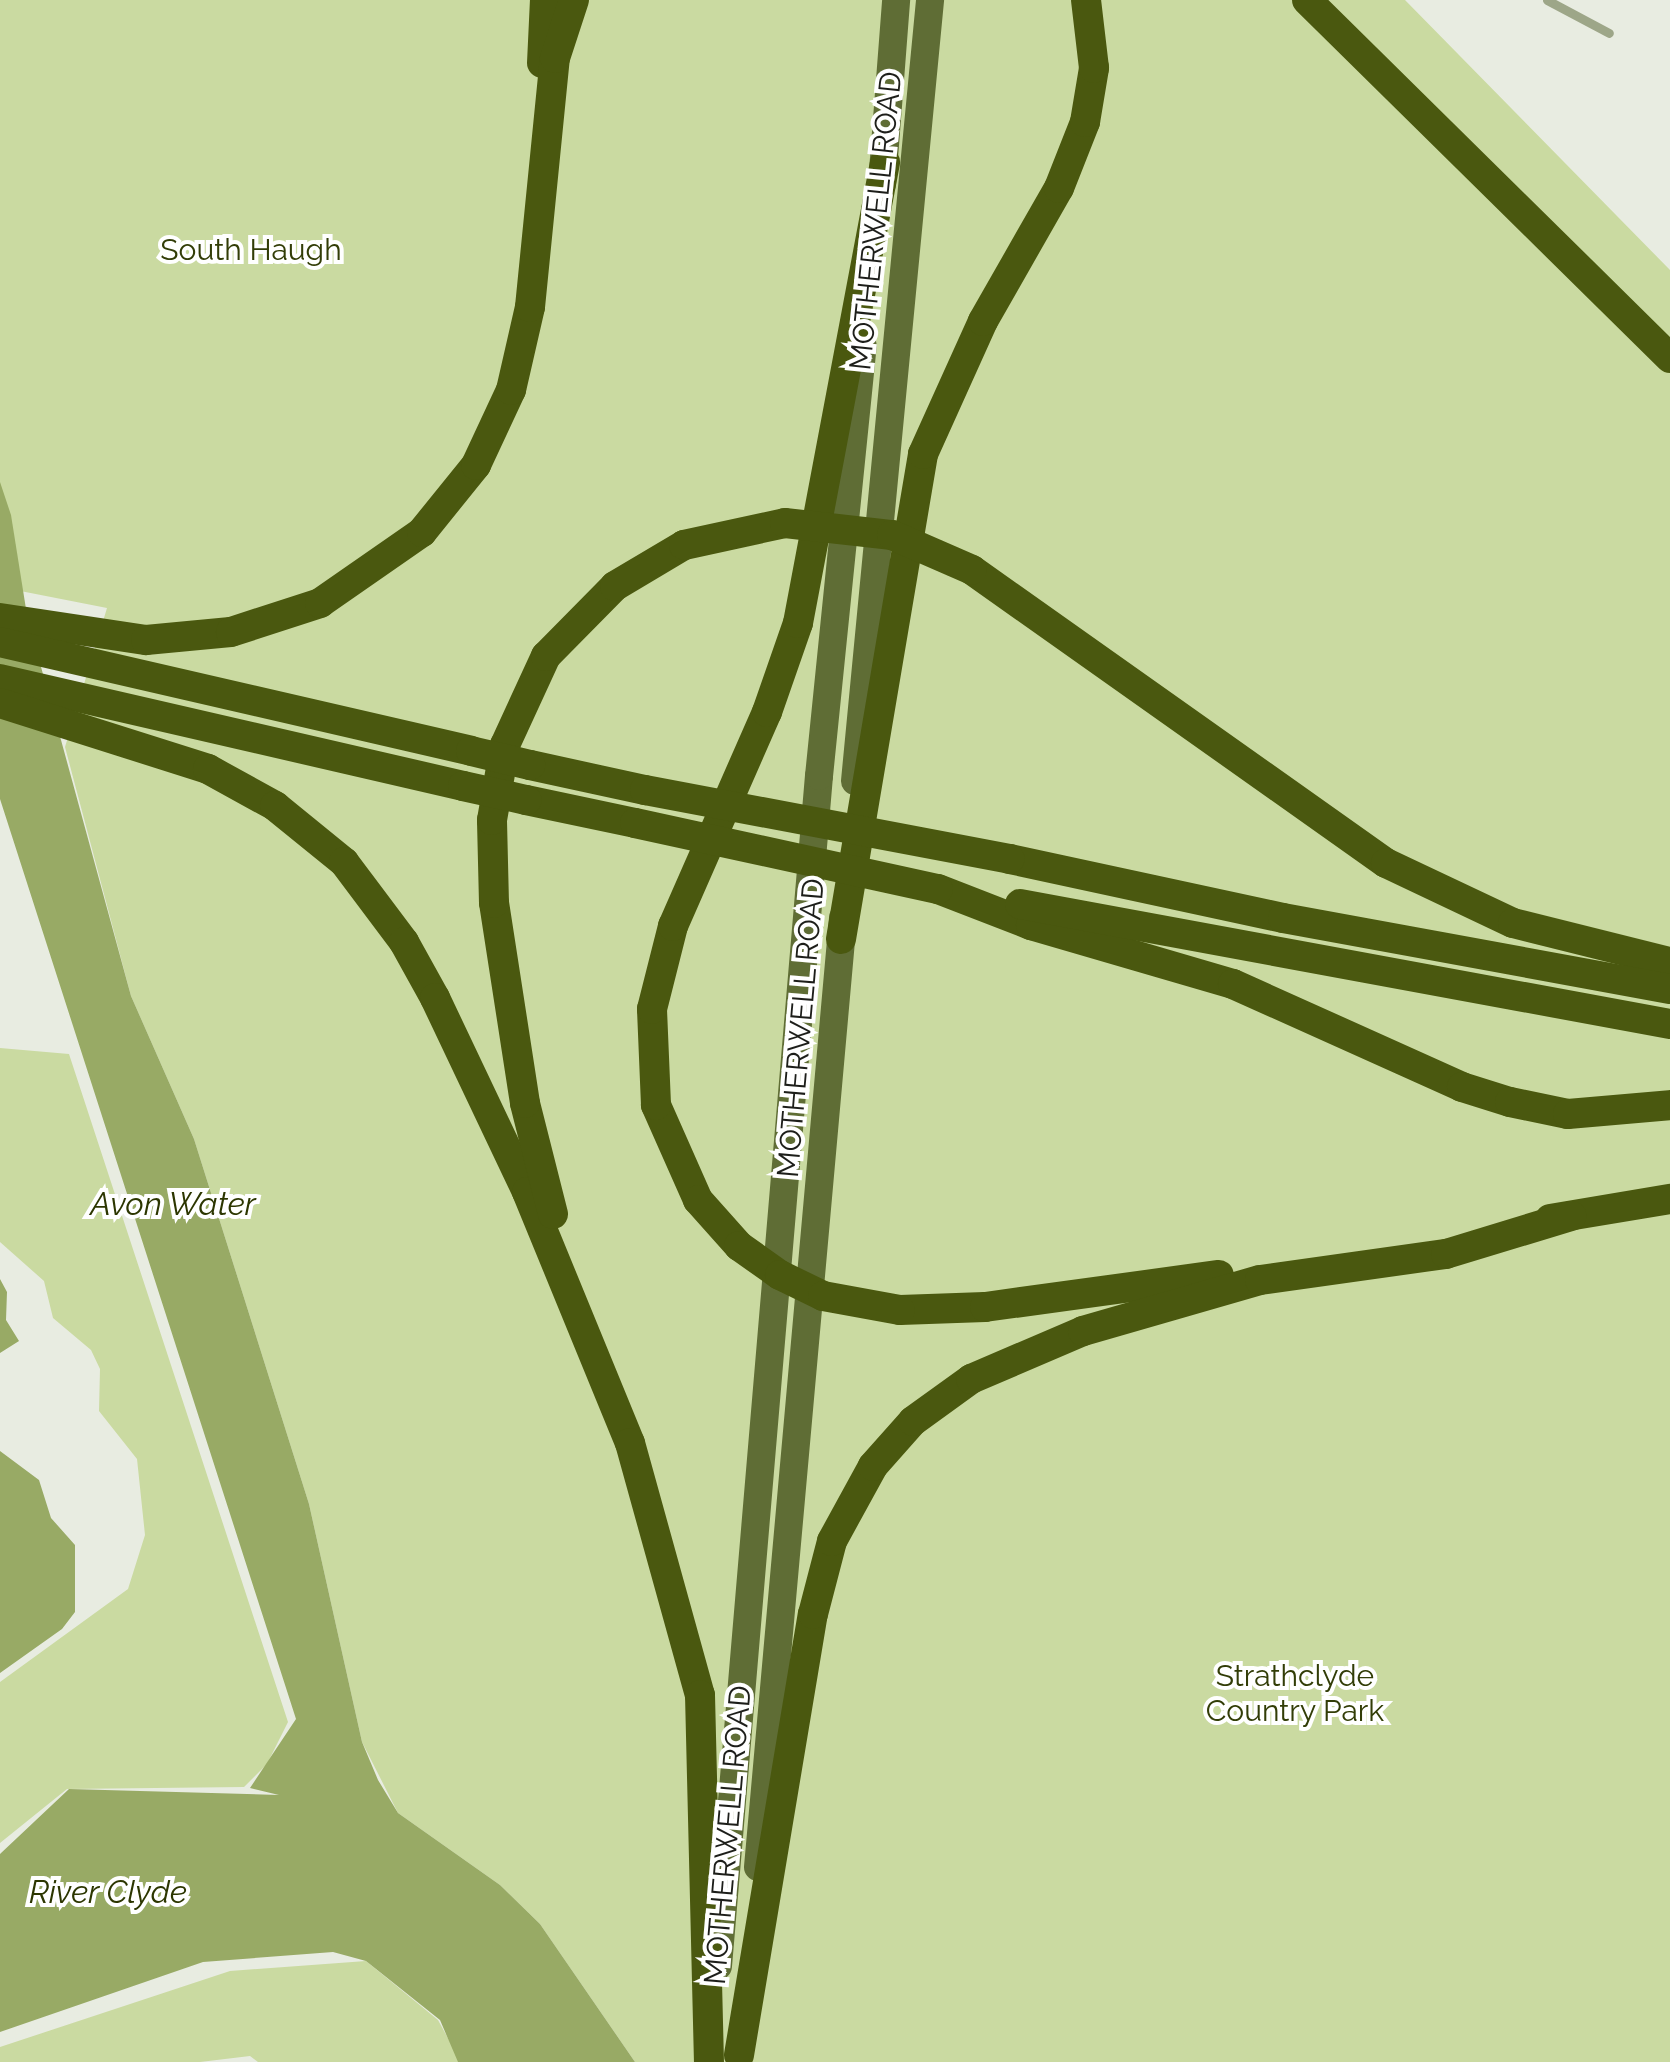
<!DOCTYPE html>
<html>
<head>
<meta charset="utf-8">
<style>
	body { margin:0 }
	#map { position:relative; width:1670px; height:2062px; overflow:hidden; background:#e8ece1; font-family:Raleway,sans-serif }
	div>[style] { position:absolute }
	.green>* { inset:0; background:#cadaa1 }
	.water>* { inset:0; background:#98aa65 }
	.service>* { height:9px; margin:-4.5px; padding:0 4.5px; transform-origin:4.5px; border-radius:4.5px; background:#9da688 }
	.primary>* { height:28px; margin:-14px; padding:0 14px; transform-origin:14px; border-radius:14px; background:#5f6d35 }
	.motorway>* { height:30px; margin:-15px; padding:0 15px; transform-origin:15px; border-radius:15px; background:#4a580f }
	.motorway-bridge>* { height:30px; margin:-15px; padding:0 15px; transform-origin:15px; border-radius:15px; background:#4a580f }
	span { translate:-50% -50%; white-space:nowrap; text-align:center; line-height:1.15; -webkit-text-stroke:8px #fff; paint-order:stroke }
	.street-label { font-size:30px; color:#1d1e1a }
	.park-label { font-size:30px; color:#323d07 }
	.water-label { font-size:32px; color:#2c3600; font-style:italic }
</style>
</head>
<body>
<div id="map">
	<div class="green">
		<i style="clip-path:polygon(0 0,1405px 0,1670px 270px,1670px 2062px,635px 2062px,540px 1924px,500px 1885px,398px 1813px,362px 1742px,309px 1504px,194px 1139px,131px 996px,65px 747px,107px 608px,0 587px)"></i>
		<i style="clip-path:polygon(0 1048px,69px 1054px,288px 1722px,267px 1764px,244px 1787px,67px 1789px,0 1843px,0 1682px,128px 1589px,145px 1535px,137px 1459px,99px 1411px,100px 1369px,91px 1350px,53px 1318px,44px 1281px,0 1242px)"></i>
		<i style="clip-path:polygon(366px 1961px,438px 2020px,461px 2062px,258px 2062px,250px 2056px,200px 2062px,0 2062px,0 2047px,230px 1971px)"></i>
	</div>
	<div class="water">
		<i style="clip-path:polygon(0 482px,11px 515px,26px 609px,0 607px)"></i>
		<i style="clip-path:polygon(0 610px,26px 612px,131px 996px,194px 1139px,309px 1504px,362px 1742px,378px 1780px,398px 1813px,500px 1885px,540px 1924px,635px 2062px,458px 2062px,440px 2020px,366px 1961px,333px 1952px,203px 1962px,0 2032px,0 1854px,69px 1789px,279px 1795px,250px 1788px,296px 1719px,0 799px)"></i>
		<i style="clip-path:polygon(0 1279px,7px 1292px,6px 1320px,19px 1341px,0 1353px)"></i>
		<i style="clip-path:polygon(0 1451px,39px 1480px,51px 1518px,75px 1545px,75px 1612px,62px 1629px,0 1673px)"></i>
	</div>
	<div class="service">
		<i style="left:1547px;top:0;width:70px;rotate:28deg"></i>
	</div>
	<div class="primary">
		<i style="left:882px;top:184px;width:185px;rotate:-85.6deg"></i>
		<i style="left:855px;top:781px;width:785px;rotate:-84.51deg"></i>
		<i style="left:758px;top:1867px;width:953px;rotate:-84.88deg"></i>
		<i style="left:718px;top:1966px;width:1194px;rotate:-85.15deg"></i>
		<i style="left:819px;top:776px;width:433px;rotate:-84.2deg"></i>
	</div>
	<div class="motorway">
		<i style="left:1307px;top:0;width:510px;rotate:44.6deg"></i>
		<i style="left:542px;top:63px;width:63px;rotate:-87.3deg"></i>
		<i style="left:972px;top:570px;width:507px;rotate:35.29deg"></i>
		<i style="left:1386px;top:863px;width:140px;rotate:25.3deg"></i>
		<i style="left:1513px;top:923px;width:162px;rotate:14deg"></i>
		<i style="left:0;top:618px;width:148px;rotate:8.6deg"></i>
		<i style="left:146px;top:640px;width:85px;rotate:-5.4deg"></i>
		<i style="left:231px;top:632px;width:94px;rotate:-18deg"></i>
		<i style="left:320px;top:603px;width:124px;rotate:-34.8deg"></i>
		<i style="left:422px;top:532px;width:86px;rotate:-51.1deg"></i>
		<i style="left:476px;top:465px;width:83px;rotate:-65deg"></i>
		<i style="left:511px;top:390px;width:85px;rotate:-77.1deg"></i>
		<i style="left:530px;top:307px;width:250px;rotate:-84.3deg"></i>
		<i style="left:555px;top:58px;width:61px;rotate:-71.9deg"></i>
		<i style="left:0;top:642px;width:483px;rotate:13deg"></i>
		<i style="left:0;top:679px;width:475px;rotate:13deg"></i>
		<i style="left:0;top:703px;width:218px;rotate:17.6deg"></i>
		<i style="left:208px;top:769px;width:77px;rotate:28.9deg"></i>
		<i style="left:275px;top:806px;width:89px;rotate:39.1deg"></i>
		<i style="left:344px;top:862px;width:100px;rotate:53.1deg"></i>
		<i style="left:404px;top:942px;width:64px;rotate:61deg"></i>
		<i style="left:435px;top:998px;width:215px;rotate:64.6deg"></i>
		<i style="left:527px;top:1192px;width:271px;rotate:67.7deg"></i>
		<i style="left:630px;top:1443px;width:262px;rotate:74.5deg"></i>
		<i style="left:700px;top:1695px;width:367px;rotate:88.6deg"></i>
		<i style="left:530px;top:765px;width:118px;rotate:12.3deg"></i>
		<i style="left:526px;top:800px;width:111px;rotate:11.9deg"></i>
		<i style="left:1010px;top:859px;width:279px;rotate:12.2deg"></i>
		<i style="left:1283px;top:918px;width:393px;rotate:10.4deg"></i>
		<i style="left:938px;top:889px;width:100px;rotate:21.2deg"></i>
		<i style="left:1031px;top:925px;width:210px;rotate:16.3deg"></i>
		<i style="left:1233px;top:984px;width:251px;rotate:24.2deg"></i>
		<i style="left:1462px;top:1087px;width:50px;rotate:17.4deg"></i>
		<i style="left:1510px;top:1102px;width:59px;rotate:11.7deg"></i>
		<i style="left:1568px;top:1114px;width:102px;rotate:-5deg"></i>
		<i style="left:1020px;top:904px;width:661px;rotate:10.46deg"></i>
		<i style="left:841px;top:939px;width:492px;rotate:-80.4deg"></i>
		<i style="left:923px;top:454px;width:146px;rotate:-65.7deg"></i>
		<i style="left:983px;top:321px;width:153px;rotate:-60.3deg"></i>
		<i style="left:1059px;top:188px;width:71px;rotate:-68.5deg"></i>
		<i style="left:1085px;top:122px;width:55px;rotate:-80.5deg"></i>
		<i style="left:1094px;top:68px;width:68px;rotate:-96.7deg"></i>
		<i style="left:698px;top:1200px;width:104px;rotate:-113.9deg"></i>
		<i style="left:656px;top:1105px;width:96px;rotate:-92.4deg"></i>
		<i style="left:652px;top:1009px;width:86px;rotate:-75.8deg"></i>
		<i style="left:673px;top:926px;width:234px;rotate:-66.3deg"></i>
		<i style="left:767px;top:712px;width:94px;rotate:-70.8deg"></i>
		<i style="left:798px;top:623px;width:469px;rotate:-79.3deg"></i>
		<i style="left:553px;top:1214px;width:114px;rotate:-104.2deg"></i>
		<i style="left:525px;top:1103px;width:202px;rotate:-98.8deg"></i>
		<i style="left:494px;top:903px;width:83px;rotate:-91.4deg"></i>
		<i style="left:492px;top:820px;width:76px;rotate:-80.2deg"></i>
		<i style="left:505px;top:745px;width:98px;rotate:-65.3deg"></i>
		<i style="left:546px;top:656px;width:98px;rotate:-45.4deg"></i>
		<i style="left:615px;top:586px;width:80px;rotate:-30.7deg"></i>
		<i style="left:684px;top:545px;width:103px;rotate:-12.3deg"></i>
		<i style="left:1550px;top:1219px;width:122px;rotate:-9.5deg"></i>
		<i style="left:900px;top:1310px;width:85px;rotate:-2deg"></i>
		<i style="left:985px;top:1307px;width:236px;rotate:-7.8deg"></i>
		<i style="left:739px;top:2055px;width:447px;rotate:-80.5deg"></i>
		<i style="left:813px;top:1614px;width:75px;rotate:-75.4deg"></i>
		<i style="left:832px;top:1541px;width:85px;rotate:-61.3deg"></i>
		<i style="left:873px;top:1466px;width:60px;rotate:-48.4deg"></i>
		<i style="left:913px;top:1421px;width:72px;rotate:-35.9deg"></i>
		<i style="left:971px;top:1379px;width:122px;rotate:-23.2deg"></i>
		<i style="left:1083px;top:1331px;width:184px;rotate:-16.1deg"></i>
		<i style="left:1260px;top:1280px;width:188px;rotate:-8deg"></i>
		<i style="left:1446px;top:1254px;width:131px;rotate:-16.9deg"></i>
	</div>
	<div class="motorway-bridge">
		<i style="left:785px;top:523px;width:108px;rotate:6.4deg"></i>
		<i style="left:892px;top:535px;width:87px;rotate:23.6deg"></i>
		<i style="left:471px;top:751px;width:61px;rotate:13.3deg"></i>
		<i style="left:463px;top:786px;width:65px;rotate:12.5deg"></i>
		<i style="left:645px;top:790px;width:371px;rotate:10.7deg"></i>
		<i style="left:635px;top:823px;width:310px;rotate:12.3deg"></i>
		<i style="left:698px;top:1200px;width:62px;rotate:48.3deg"></i>
		<i style="left:739px;top:1246px;width:50px;rotate:35.3deg"></i>
		<i style="left:780px;top:1275px;width:48px;rotate:26deg"></i>
		<i style="left:823px;top:1296px;width:78px;rotate:10.3deg"></i>
	</div>
	<div class="street-label">
		<span style="left:876px;top:221px;rotate:-84deg">MOTHERWELL ROAD</span>
		<span style="left:801px;top:1028px;rotate:-85deg">MOTHERWELL ROAD</span>
		<span style="left:728px;top:1835px;rotate:-85deg">MOTHERWELL ROAD</span>
	</div>
	<div class="park-label">
		<span style="left:251px;top:250px">South Haugh</span>
		<span style="left:1295px;top:1693px">Strathclyde<br>Country Park</span>
	</div>
	<div class="water-label">
		<span style="left:173px;top:1204px">Avon Water</span>
		<span style="left:108px;top:1892px">River Clyde</span>
	</div>
</div>
</body>
</html>
